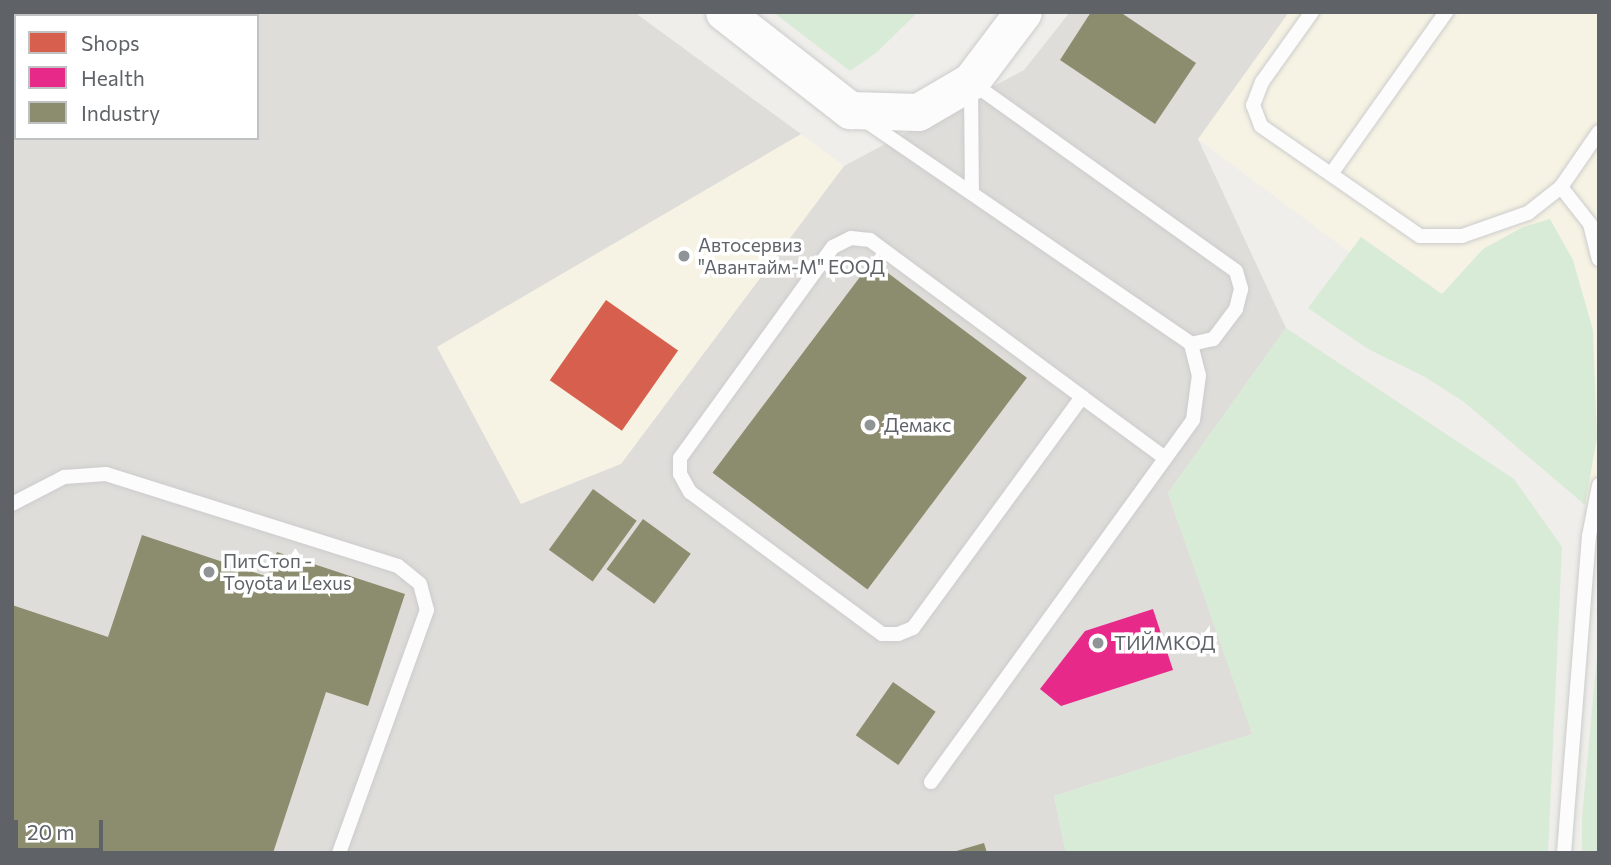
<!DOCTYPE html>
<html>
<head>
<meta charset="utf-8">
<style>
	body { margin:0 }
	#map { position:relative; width:1611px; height:865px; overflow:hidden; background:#efeeea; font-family:Commissioner,sans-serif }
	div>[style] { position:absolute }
	.commercial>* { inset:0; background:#f7f3e4 }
	.industrial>* { inset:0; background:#dfddda }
	.green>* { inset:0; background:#d8ebd6 }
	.shops>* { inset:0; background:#d6604d; transform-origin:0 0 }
	.health>* { inset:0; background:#e7298a }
	.industry>* { inset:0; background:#8c8c6e; transform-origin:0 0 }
	.roads { filter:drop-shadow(0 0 2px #cbcccc) drop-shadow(0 0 2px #cbcccc) }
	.service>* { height:14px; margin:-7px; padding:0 7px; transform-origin:7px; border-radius:7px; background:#fdfcfc }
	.tertiary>* { height:37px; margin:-18.5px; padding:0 18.5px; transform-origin:18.5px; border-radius:18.5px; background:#fdfcfc }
	.dots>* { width:19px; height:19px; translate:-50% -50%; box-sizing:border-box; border:4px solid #fff; border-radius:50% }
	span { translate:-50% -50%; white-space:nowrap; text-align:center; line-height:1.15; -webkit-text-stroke:7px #fff; paint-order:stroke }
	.poi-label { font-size:19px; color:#5f6368 }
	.left { translate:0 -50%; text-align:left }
	.frame { position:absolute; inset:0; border:14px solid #5f6368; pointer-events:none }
	.legend { position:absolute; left:14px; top:14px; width:245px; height:126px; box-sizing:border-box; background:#fff; border:2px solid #bfc1c3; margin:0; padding:9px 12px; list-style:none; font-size:21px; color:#5f6368 }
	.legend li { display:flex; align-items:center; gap:14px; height:35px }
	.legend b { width:35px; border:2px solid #bfc1c3 }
	.scale { position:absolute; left:14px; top:820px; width:89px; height:32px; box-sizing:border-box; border:4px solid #5f6368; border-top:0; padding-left:9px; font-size:21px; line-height:24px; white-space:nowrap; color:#5f6368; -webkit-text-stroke:5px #fff; paint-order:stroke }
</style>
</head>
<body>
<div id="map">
	<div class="commercial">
		<i style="clip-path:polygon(1289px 12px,1599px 12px,1599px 518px,1585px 505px,1597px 437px,1198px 139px)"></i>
		<i style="clip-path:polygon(801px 134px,844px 166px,621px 464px,520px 504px,437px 347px)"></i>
	</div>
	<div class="industrial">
		<i style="clip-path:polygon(68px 12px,634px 12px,801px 134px,437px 347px,521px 504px,621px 464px,844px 166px,1024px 70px,1070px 12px,1289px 12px,1198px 139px,1286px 328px,1168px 493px,1253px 734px,1054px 796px,1066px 853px,12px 853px,12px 80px,16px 76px,16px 138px,257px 138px,257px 16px,65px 16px)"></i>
	</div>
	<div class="green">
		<i style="clip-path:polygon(773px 12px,918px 12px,876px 53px,850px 71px)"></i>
		<i style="clip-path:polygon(1550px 219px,1573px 260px,1593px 330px,1597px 437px,1585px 505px,1464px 402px,1425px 377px,1368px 349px,1308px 308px,1361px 237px,1442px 294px,1483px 249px,1523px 227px)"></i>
		<i style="clip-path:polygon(1286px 328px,1514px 479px,1562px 547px,1548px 853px,1066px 853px,1054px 796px,1252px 734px,1168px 493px)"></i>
		<i style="clip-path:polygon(1599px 635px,1599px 853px,1582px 853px,1582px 818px)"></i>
	</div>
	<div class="shops">
		<i style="left:606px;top:300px;width:88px;height:98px;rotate:35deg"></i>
	</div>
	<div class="health">
		<i style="clip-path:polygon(1153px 609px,1173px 670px,1061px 706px,1040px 689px,1085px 631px)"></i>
	</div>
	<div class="industry">
		<i style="clip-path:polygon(1091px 12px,1120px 12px,1196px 63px,1155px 124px,1060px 60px)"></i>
		<i style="left:872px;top:261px;width:194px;height:265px;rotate:37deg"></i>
		<i style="left:593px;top:489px;width:54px;height:75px;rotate:36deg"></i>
		<i style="left:643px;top:519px;width:59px;height:62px;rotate:36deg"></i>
		<i style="clip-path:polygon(142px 535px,268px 577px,277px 552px,405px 594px,368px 706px,326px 692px,273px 853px,12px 853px,12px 605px,108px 637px)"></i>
		<i style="left:893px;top:682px;width:52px;height:65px;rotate:35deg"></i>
		<i style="clip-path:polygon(984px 843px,987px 853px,953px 853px,953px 852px)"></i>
	</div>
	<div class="roads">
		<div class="service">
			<i style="left:1312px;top:12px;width:86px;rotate:125.5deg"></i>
			<i style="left:1262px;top:82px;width:25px;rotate:111deg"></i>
			<i style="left:1253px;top:105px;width:22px;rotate:69deg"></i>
			<i style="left:1261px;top:126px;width:193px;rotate:34.7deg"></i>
			<i style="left:1420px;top:236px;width:42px"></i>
			<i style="left:1462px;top:236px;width:70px;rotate:-19.2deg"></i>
			<i style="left:1528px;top:213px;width:42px;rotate:-38.2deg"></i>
			<i style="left:1561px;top:187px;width:67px;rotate:-55.4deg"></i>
			<i style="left:971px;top:82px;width:325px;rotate:35.5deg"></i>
			<i style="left:1236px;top:271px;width:19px;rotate:74deg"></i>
			<i style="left:1241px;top:289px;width:21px;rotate:104deg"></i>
			<i style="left:1236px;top:309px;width:38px;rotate:127deg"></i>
			<i style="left:1213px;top:339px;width:23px;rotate:167deg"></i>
			<i style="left:971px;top:84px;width:107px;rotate:89.5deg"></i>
			<i style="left:863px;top:119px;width:398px;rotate:34.4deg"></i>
			<i style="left:1191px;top:344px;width:32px;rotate:76deg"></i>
			<i style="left:1199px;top:375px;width:45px;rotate:97.6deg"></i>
			<i style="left:1193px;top:420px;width:447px;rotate:125.9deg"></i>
			<i style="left:1331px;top:174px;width:199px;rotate:-54.6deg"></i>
			<i style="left:1561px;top:187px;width:47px;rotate:51.9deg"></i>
			<i style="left:1590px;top:224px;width:36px;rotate:76deg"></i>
			<i style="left:1082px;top:397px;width:286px;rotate:126.2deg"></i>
			<i style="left:913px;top:628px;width:16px;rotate:158deg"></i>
			<i style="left:898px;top:634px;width:16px;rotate:180deg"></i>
			<i style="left:882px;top:634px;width:239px;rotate:-143.5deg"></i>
			<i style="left:690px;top:492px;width:21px;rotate:-119deg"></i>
			<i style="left:680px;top:474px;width:16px;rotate:-90deg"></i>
			<i style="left:680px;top:458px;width:261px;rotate:-54.1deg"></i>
			<i style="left:833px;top:247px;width:20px;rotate:-27deg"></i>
			<i style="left:851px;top:238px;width:19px;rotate:6deg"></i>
			<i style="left:870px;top:240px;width:264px;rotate:36.5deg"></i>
			<i style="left:1082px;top:397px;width:103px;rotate:36.3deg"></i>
			<i style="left:12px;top:504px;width:59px;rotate:-27.4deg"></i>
			<i style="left:64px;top:477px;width:42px;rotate:-4.1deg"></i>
			<i style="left:106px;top:474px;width:306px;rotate:17.5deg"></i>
			<i style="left:398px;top:566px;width:28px;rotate:39deg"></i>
			<i style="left:420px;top:584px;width:27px;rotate:75deg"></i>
			<i style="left:427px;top:610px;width:258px;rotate:109.9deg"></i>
			<i style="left:1564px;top:853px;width:318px;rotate:-85.5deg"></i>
			<i style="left:1589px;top:536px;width:52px;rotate:-78.9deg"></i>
		</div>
		<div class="tertiary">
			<i style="left:724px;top:12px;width:160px;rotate:37.9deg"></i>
			<i style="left:850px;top:110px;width:68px;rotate:1.7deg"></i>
			<i style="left:918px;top:112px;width:61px;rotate:-30.3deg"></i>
			<i style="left:971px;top:81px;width:86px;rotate:-53deg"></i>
			<i style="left:12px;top:27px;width:6px;rotate:-45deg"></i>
		</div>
	</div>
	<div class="dots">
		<i style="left:684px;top:256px;background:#919496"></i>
		<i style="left:870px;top:425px;background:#919496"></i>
		<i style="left:209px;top:572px;background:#919496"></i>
		<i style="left:1098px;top:643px;background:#919496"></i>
	</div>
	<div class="poi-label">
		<span class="left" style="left:698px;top:256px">Автосервиз<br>"Авантайм-М" ЕООД</span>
		<span class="left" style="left:884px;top:425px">Демакс</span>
		<span class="left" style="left:223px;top:572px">ПитСтоп -<br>Toyota и Lexus</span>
		<span class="left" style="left:1114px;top:643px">ТИЙМКОД</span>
	</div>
	<div class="frame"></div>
	<ul class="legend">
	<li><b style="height:19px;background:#d6604d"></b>Shops</li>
	<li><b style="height:19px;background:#e7298a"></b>Health</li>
	<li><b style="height:19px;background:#8c8c6e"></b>Industry</li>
	</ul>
	<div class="scale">20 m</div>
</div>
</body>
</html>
